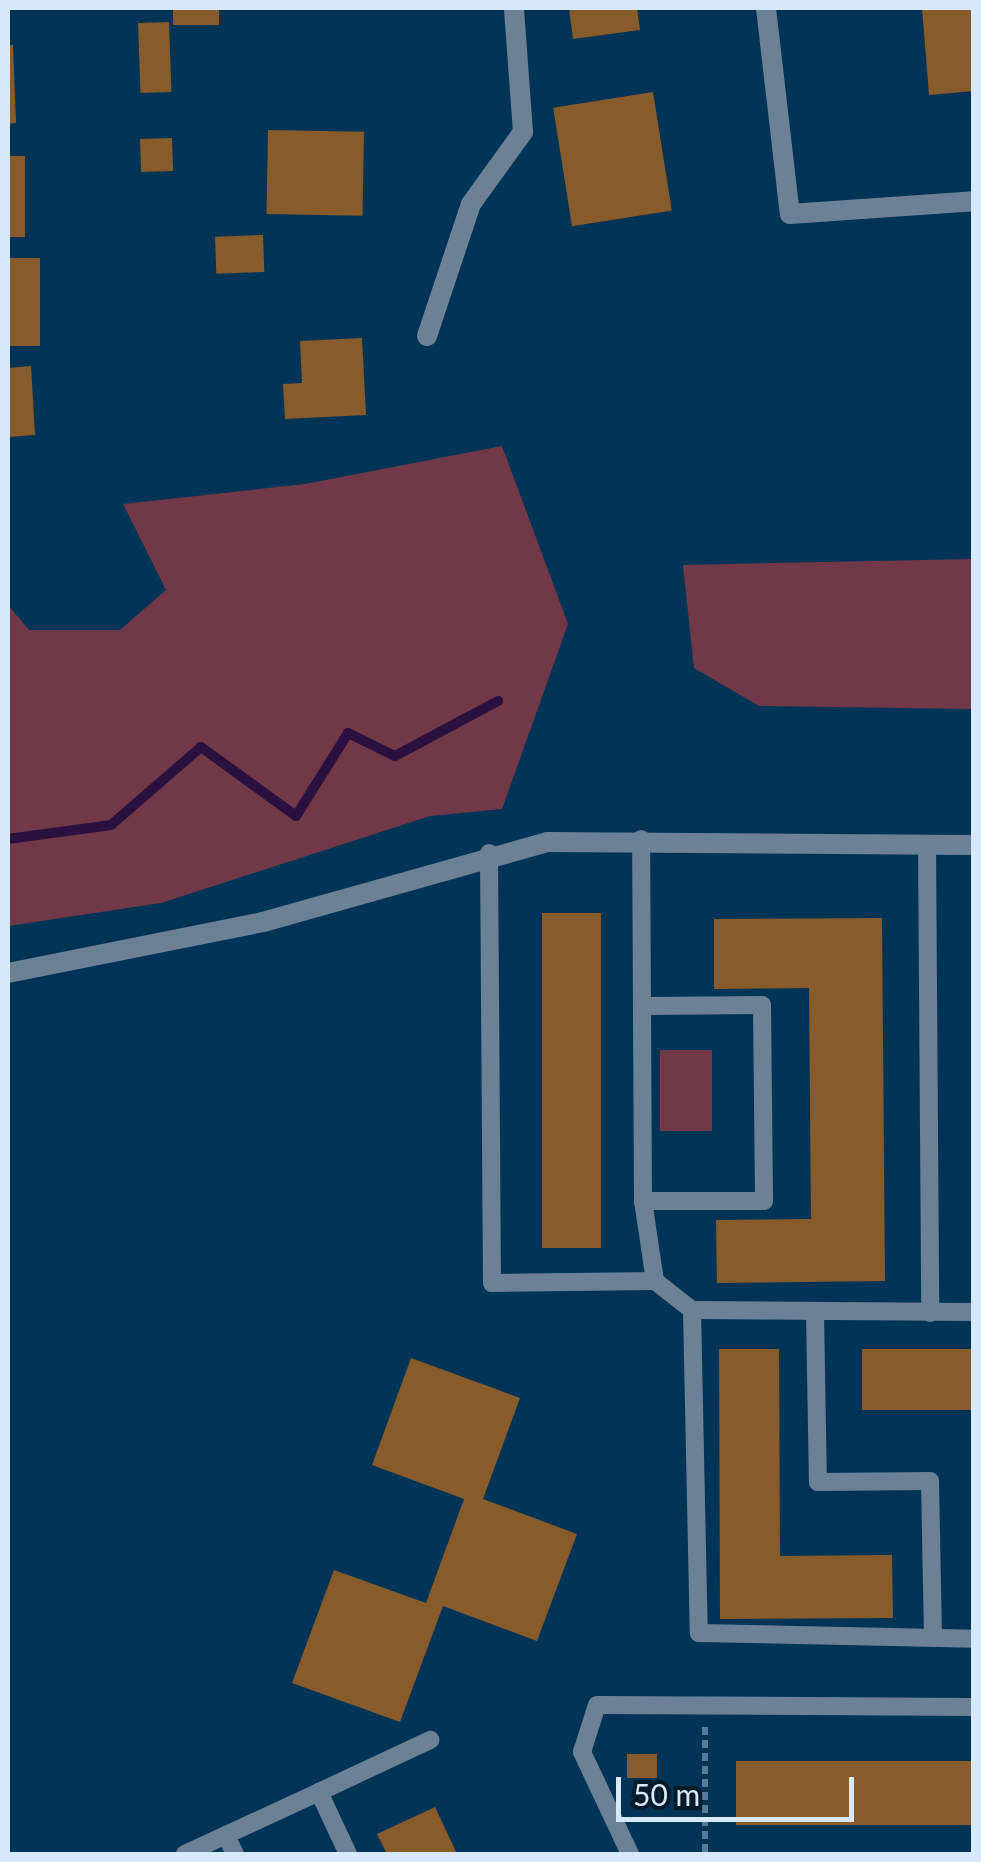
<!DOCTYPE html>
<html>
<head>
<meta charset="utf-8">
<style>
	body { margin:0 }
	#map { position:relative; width:981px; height:1862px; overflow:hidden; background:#003457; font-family:Lato,sans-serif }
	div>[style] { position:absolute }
	.green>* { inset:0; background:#713947; transform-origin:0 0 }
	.stream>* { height:10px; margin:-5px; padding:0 5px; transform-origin:5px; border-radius:5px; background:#29103f }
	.building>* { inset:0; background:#885b2b; transform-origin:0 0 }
	.path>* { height:6px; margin-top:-3px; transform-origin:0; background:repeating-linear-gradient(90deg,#557c98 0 8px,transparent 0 13px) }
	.service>* { height:18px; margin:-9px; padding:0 9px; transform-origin:9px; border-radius:9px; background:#6c8195 }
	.minor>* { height:20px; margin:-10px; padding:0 10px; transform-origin:10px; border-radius:10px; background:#6c8195 }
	span { translate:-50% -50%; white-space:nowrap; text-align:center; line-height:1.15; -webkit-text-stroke:8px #071a2a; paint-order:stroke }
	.frame { position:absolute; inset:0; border:10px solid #d5e9fa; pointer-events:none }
	.scale { position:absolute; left:616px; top:1777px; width:238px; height:45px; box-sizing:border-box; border:5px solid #d5e9fa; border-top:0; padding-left:12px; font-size:30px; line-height:35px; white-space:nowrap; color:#d5e9fa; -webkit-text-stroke:8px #071a2a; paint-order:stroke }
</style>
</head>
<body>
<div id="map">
	<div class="green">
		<i style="clip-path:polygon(502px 446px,568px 624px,502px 809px,430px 816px,161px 903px,8px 926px,8px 605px,29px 630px,120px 630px,166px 590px,123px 504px,305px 484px)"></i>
		<i style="clip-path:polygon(973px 559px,973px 709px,759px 706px,694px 668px,683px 565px)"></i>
		<i style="left:660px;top:1050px;width:52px;height:81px"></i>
	</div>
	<div class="stream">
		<i style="left:8px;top:839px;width:104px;rotate:-7.7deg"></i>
		<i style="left:111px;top:825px;width:119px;rotate:-40.9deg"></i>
		<i style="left:201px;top:747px;width:117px;rotate:36deg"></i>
		<i style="left:296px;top:816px;width:98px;rotate:-57.9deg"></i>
		<i style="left:348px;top:733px;width:52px;rotate:26.1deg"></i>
		<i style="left:395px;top:756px;width:117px;rotate:-28.1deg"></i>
	</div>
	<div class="building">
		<i style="left:173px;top:8px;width:46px;height:17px"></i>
		<i style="clip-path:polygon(569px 8px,637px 8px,640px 30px,573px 39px)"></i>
		<i style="clip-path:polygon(922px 8px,974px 8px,974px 91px,929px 95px)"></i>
		<i style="left:169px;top:22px;width:70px;height:31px;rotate:88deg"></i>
		<i style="clip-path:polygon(8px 45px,13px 45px,16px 123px,8px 124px)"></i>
		<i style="left:653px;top:92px;width:120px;height:101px;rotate:81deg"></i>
		<i style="left:268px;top:130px;width:96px;height:84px;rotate:1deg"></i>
		<i style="left:172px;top:138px;width:33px;height:32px;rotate:88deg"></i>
		<i style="left:8px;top:156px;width:17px;height:81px"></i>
		<i style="left:263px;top:235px;width:37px;height:48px;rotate:88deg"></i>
		<i style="left:8px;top:258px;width:32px;height:88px"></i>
		<i style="clip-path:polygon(362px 338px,366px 415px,285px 419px,283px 384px,302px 383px,300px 341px)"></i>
		<i style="clip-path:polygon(31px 366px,35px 435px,8px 437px,8px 368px)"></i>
		<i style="left:542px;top:913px;width:59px;height:335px"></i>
		<i style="clip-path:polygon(882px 918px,885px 1281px,717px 1283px,716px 1220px,811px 1219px,809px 988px,714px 989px,714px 919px)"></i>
		<i style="clip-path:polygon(719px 1349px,779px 1349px,780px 1556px,892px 1555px,893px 1618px,720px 1619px)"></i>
		<i style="left:974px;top:1349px;width:61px;height:112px;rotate:90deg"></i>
		<i style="clip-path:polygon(411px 1358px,520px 1398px,483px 1499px,577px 1534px,537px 1641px,443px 1606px,400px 1722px,292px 1683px,334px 1570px,426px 1603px,464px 1499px,372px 1465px)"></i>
		<i style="left:627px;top:1754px;width:30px;height:24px"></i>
		<i style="left:736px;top:1761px;width:238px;height:64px"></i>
		<i style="clip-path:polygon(435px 1807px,457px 1854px,387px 1854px,377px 1834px)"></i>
	</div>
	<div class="path">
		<i style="left:705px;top:1727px;width:127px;rotate:90deg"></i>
	</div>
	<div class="service">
		<i style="left:927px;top:844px;width:469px;rotate:89.6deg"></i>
		<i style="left:489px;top:853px;width:430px;rotate:89.6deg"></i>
		<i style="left:492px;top:1283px;width:163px;rotate:-0.7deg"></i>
		<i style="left:655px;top:1281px;width:81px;rotate:-98.5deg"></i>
		<i style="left:643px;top:1201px;width:362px;rotate:-90.3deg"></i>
		<i style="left:642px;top:1006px;width:120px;rotate:-0.5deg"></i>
		<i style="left:762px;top:1005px;width:196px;rotate:89.4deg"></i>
		<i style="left:764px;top:1201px;width:121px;rotate:180deg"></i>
		<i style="left:655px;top:1281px;width:47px;rotate:38.1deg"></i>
		<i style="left:692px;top:1310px;width:282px;rotate:0.4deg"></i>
		<i style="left:692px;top:1310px;width:323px;rotate:88.8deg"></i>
		<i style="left:699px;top:1633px;width:275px;rotate:1.2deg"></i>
		<i style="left:815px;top:1314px;width:168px;rotate:89deg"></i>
		<i style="left:818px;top:1482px;width:112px;rotate:-0.5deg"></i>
		<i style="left:930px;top:1481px;width:157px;rotate:88.9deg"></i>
		<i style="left:319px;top:1792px;width:123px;rotate:-25.1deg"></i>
		<i style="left:226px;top:1835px;width:21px;rotate:65deg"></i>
		<i style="left:185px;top:1854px;width:148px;rotate:-24.8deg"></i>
		<i style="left:319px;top:1792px;width:68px;rotate:64.9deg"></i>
		<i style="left:630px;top:1854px;width:113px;rotate:-115.2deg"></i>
		<i style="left:582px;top:1752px;width:49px;rotate:-72.3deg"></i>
		<i style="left:597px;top:1705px;width:377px;rotate:0.3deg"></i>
	</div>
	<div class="minor">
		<i style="left:766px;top:8px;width:207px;rotate:83.4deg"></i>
		<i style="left:790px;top:214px;width:184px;rotate:-4deg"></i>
		<i style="left:427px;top:336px;width:139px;rotate:-71.6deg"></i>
		<i style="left:471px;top:204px;width:89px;rotate:-54.2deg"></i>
		<i style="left:523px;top:132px;width:124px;rotate:-94.2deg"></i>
		<i style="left:8px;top:973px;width:260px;rotate:-11.3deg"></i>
		<i style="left:263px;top:922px;width:295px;rotate:-15.7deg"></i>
		<i style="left:547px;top:842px;width:427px;rotate:0.4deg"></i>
	</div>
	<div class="frame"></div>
	<div class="scale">50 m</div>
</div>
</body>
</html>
